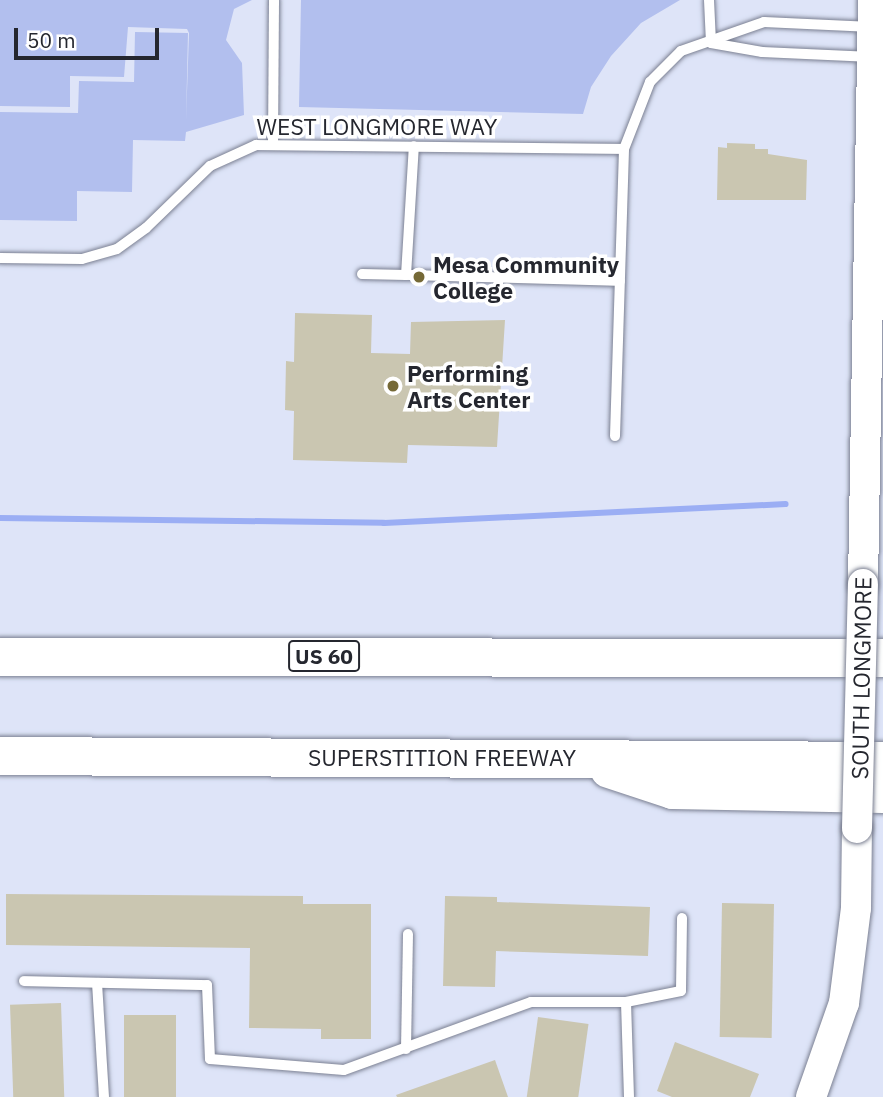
<!DOCTYPE html>
<html>
<head>
<meta charset="utf-8">
<style>
	body { margin:0 }
	#map { position:relative; width:883px; height:1097px; overflow:hidden; background:#dee4f8; font-family:"IBM Plex Sans",sans-serif }
	div>[style] { position:absolute }
	.green>* { inset:0; background:#b2bfee }
	.stream>* { height:6px; margin:-3px; padding:0 3px; transform-origin:3px; border-radius:3px; background:#9baef4 }
	.building>* { inset:0; background:#cac6b1; transform-origin:0 0 }
	.roads { filter:drop-shadow(0 0 2px #7b8092) drop-shadow(0 0 2px #7b8092) }
	.lane>* { height:10px; margin:-5px; padding:0 5px; transform-origin:5px; border-radius:5px; background:#fff }
	.secondary>* { height:30px; margin:-15px; padding:0 15px; transform-origin:15px; border-radius:15px; background:#fff }
	.highway>* { height:38px; margin:-19px; padding:0 19px; transform-origin:19px; border-radius:19px; background:#fff }
	.bridges { filter:drop-shadow(0 0 2px #7b8092) drop-shadow(0 0 2px #7b8092) }
	.secondary-bridge>* { height:30px; margin:-15px; padding:0 15px; transform-origin:15px; border-radius:15px; background:#fff }
	.dots>* { width:19px; height:19px; translate:-50% -50%; box-sizing:border-box; border:4px solid #fff; border-radius:50% }
	span { translate:-50% -50%; white-space:nowrap; text-align:center; line-height:1.15; -webkit-text-stroke:7px #fff; paint-order:stroke }
	.shield-label span { padding:2px 5px; background:#fff; border:2px solid; border-radius:5px; -webkit-text-stroke-width:0 }
	.shield-label { font-size:21px; color:#25272f; font-weight:700 }
	.street-label { font-size:23px; color:#25272f }
	.poi-label { font-size:23px; color:#25272f; font-weight:700 }
	.left { translate:0 -50%; text-align:left }
	.scale { position:absolute; left:14px; top:28px; width:145px; height:32px; box-sizing:border-box; border:4px solid #25272f; border-top:0; padding-left:9px; font-size:21px; line-height:24px; white-space:nowrap; color:#25272f; -webkit-text-stroke:5px #fff; paint-order:stroke }
</style>
</head>
<body>
<div id="map">
	<div class="green">
		<i style="clip-path:polygon(0 0,252px 0,234px 9px,226px 40px,242px 63px,244px 115px,186px 132px,185px 141px,133px 140px,132px 192px,77px 191px,77px 221px,0 220px,0 112px,78px 113px,79px 81px,134px 82px,135px 32px,188px 33px,186px 121px,189px 33px,187px 29px,128px 27px,124px 77px,70px 76px,70px 107px,0 106px)"></i>
		<i style="clip-path:polygon(301px 0,680px 0,641px 23px,611px 56px,591px 87px,583px 114px,299px 107px)"></i>
	</div>
	<div class="stream">
		<i style="left:0;top:518px;width:384px;rotate:0.7deg"></i>
		<i style="left:384px;top:523px;width:402px;rotate:-2.7deg"></i>
	</div>
	<div class="building">
		<i style="clip-path:polygon(727px 143px,755px 144px,755px 149px,768px 149px,768px 154px,807px 160px,806px 200px,717px 200px,718px 147px,727px 148px)"></i>
		<i style="clip-path:polygon(295px 313px,372px 315px,371px 353px,410px 354px,411px 322px,505px 320px,497px 447px,408px 445px,407px 463px,293px 460px,294px 411px,285px 410px,286px 361px,294px 362px)"></i>
		<i style="clip-path:polygon(6px 894px,303px 896px,303px 904px,371px 904px,371px 1039px,321px 1039px,321px 1029px,249px 1028px,250px 948px,6px 945px)"></i>
		<i style="clip-path:polygon(445px 896px,497px 897px,497px 902px,650px 907px,648px 956px,496px 951px,495px 987px,443px 986px)"></i>
		<i style="left:722px;top:903px;width:52px;height:134px;rotate:1deg"></i>
		<i style="left:61px;top:1003px;width:94px;height:51px;rotate:88deg"></i>
		<i style="left:124px;top:1015px;width:52px;height:82px"></i>
		<i style="left:538px;top:1017px;width:51px;height:81px;rotate:8deg"></i>
		<i style="clip-path:polygon(675px 1042px,759px 1074px,750px 1097px,672px 1097px,657px 1091px)"></i>
		<i style="clip-path:polygon(495px 1060px,508px 1097px,397px 1097px,396px 1095px)"></i>
	</div>
	<div class="roads">
		<div class="lane">
			<i style="left:709px;top:0;width:43px;rotate:87.3deg"></i>
			<i style="left:711px;top:43px;width:52px;rotate:10deg"></i>
			<i style="left:762px;top:52px;width:110px;rotate:2.6deg"></i>
			<i style="left:273px;top:144px;width:144px;rotate:-89.6deg"></i>
			<i style="left:0;top:258px;width:82px;rotate:0.7deg"></i>
			<i style="left:82px;top:259px;width:36px;rotate:-16deg"></i>
			<i style="left:117px;top:249px;width:36px;rotate:-36deg"></i>
			<i style="left:146px;top:228px;width:89px;rotate:-44.1deg"></i>
			<i style="left:210px;top:166px;width:51px;rotate:-24.5deg"></i>
			<i style="left:256px;top:145px;width:368px;rotate:0.6deg"></i>
			<i style="left:362px;top:274px;width:44px;rotate:1.3deg"></i>
			<i style="left:406px;top:275px;width:129px;rotate:-86.5deg"></i>
			<i style="left:406px;top:275px;width:214px;rotate:1.6deg"></i>
			<i style="left:615px;top:436px;width:287px;rotate:-88.2deg"></i>
			<i style="left:624px;top:149px;width:72px;rotate:-68.8deg"></i>
			<i style="left:650px;top:82px;width:44px;rotate:-45deg"></i>
			<i style="left:681px;top:51px;width:88px;rotate:-19.3deg"></i>
			<i style="left:764px;top:22px;width:108px;rotate:2.7deg"></i>
			<i style="left:24px;top:981px;width:183px;rotate:1.3deg"></i>
			<i style="left:207px;top:985px;width:74px;rotate:87.7deg"></i>
			<i style="left:210px;top:1059px;width:134px;rotate:4.7deg"></i>
			<i style="left:344px;top:1070px;width:199px;rotate:-20deg"></i>
			<i style="left:531px;top:1002px;width:95px"></i>
			<i style="left:626px;top:1002px;width:95px;rotate:88.2deg"></i>
			<i style="left:97px;top:983px;width:114px;rotate:86.5deg"></i>
			<i style="left:626px;top:1002px;width:56px;rotate:-11.3deg"></i>
			<i style="left:681px;top:991px;width:73px;rotate:-89.2deg"></i>
			<i style="left:406px;top:1049px;width:115px;rotate:-89deg"></i>
		</div>
		<div class="secondary">
			<i style="left:863px;top:584px;width:584px;rotate:-89.02deg"></i>
			<i style="left:811px;top:1097px;width:100px;rotate:-70.7deg"></i>
			<i style="left:844px;top:1003px;width:96px;rotate:-82.8deg"></i>
			<i style="left:856px;top:908px;width:80px;rotate:-89.3deg"></i>
		</div>
		<div class="highway">
			<i style="left:0;top:657px;width:883px;rotate:0.06deg"></i>
			<i style="left:0;top:756px;width:883px;rotate:0.32deg"></i>
			<i style="left:609px;top:769px;width:67px;rotate:18.2deg"></i>
			<i style="left:673px;top:790px;width:210px;rotate:1.1deg"></i>
		</div>
	</div>
	<div class="bridges">
		<div class="secondary-bridge">
			<i style="left:857px;top:828px;width:244px;rotate:-88.6deg"></i>
		</div>
	</div>
	<div class="dots">
		<i style="left:419px;top:277px;background:#756936"></i>
		<i style="left:393px;top:386px;background:#756936"></i>
	</div>
	<div class="shield-label">
		<span style="left:324px;top:656px">US 60</span>
	</div>
	<div class="street-label">
		<span style="left:377px;top:126px">WEST LONGMORE WAY</span>
		<span style="left:861px;top:678px;rotate:-89deg">SOUTH LONGMORE</span>
		<span style="left:442px;top:757px">SUPERSTITION FREEWAY</span>
	</div>
	<div class="poi-label">
		<span class="left" style="left:433px;top:277px">Mesa Community<br>College</span>
		<span class="left" style="left:407px;top:386px">Performing<br>Arts Center</span>
	</div>
	<div class="scale">50 m</div>
</div>
</body>
</html>
